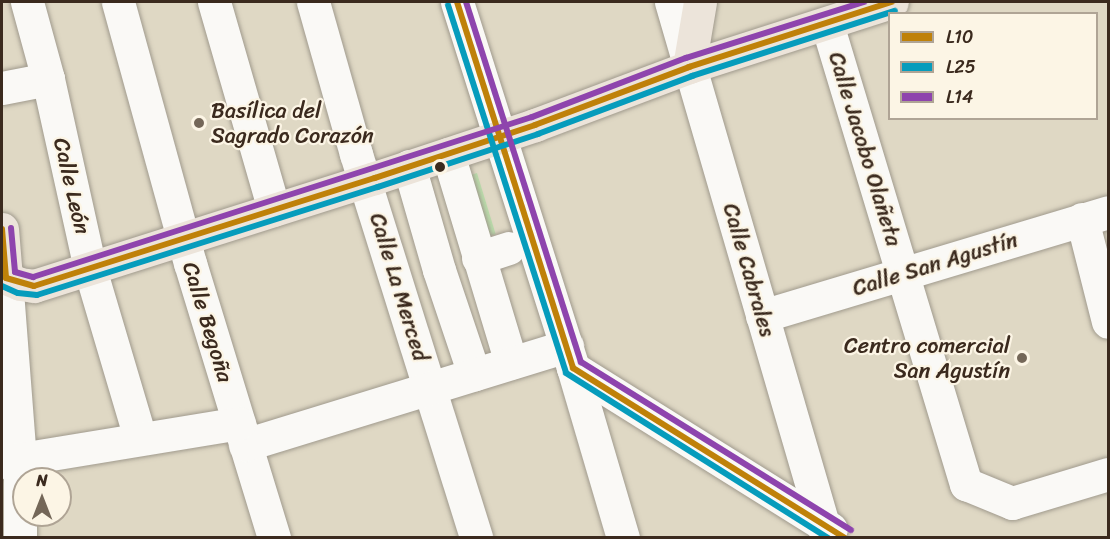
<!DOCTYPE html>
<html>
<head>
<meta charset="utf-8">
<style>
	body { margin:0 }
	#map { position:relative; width:1110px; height:539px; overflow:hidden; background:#dfd8c4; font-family:Sriracha,sans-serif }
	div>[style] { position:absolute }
	.green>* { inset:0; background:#badbaa; transform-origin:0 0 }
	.roads { filter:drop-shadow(0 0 2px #a09a8d) drop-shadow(0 0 2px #a09a8d) }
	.minor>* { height:33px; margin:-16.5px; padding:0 16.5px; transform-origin:16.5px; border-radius:16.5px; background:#faf9f6 }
	.major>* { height:33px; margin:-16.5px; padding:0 16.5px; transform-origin:16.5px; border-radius:16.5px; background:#ece4da }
	.bus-1>* { height:6px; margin:-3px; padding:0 3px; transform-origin:3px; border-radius:3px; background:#bf8109 }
	.bus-2>* { height:6px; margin:-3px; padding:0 3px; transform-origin:3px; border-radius:3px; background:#069cbc }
	.bus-3>* { height:6px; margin:-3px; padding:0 3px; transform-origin:3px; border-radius:3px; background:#8e44ad }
	.dots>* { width:16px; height:16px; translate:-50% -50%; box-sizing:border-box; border:3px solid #fcf5e5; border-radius:50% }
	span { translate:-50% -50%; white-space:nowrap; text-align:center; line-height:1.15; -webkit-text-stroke:4.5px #fcf5e5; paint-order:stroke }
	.poi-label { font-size:22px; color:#3b2a1e }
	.left { translate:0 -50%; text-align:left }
	.right { translate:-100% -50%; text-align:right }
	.street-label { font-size:22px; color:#3b2a1e }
	.frame { position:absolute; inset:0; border:3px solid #3b2a1e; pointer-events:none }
	.legend { position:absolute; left:888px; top:12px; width:210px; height:108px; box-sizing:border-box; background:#fcf5e5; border:2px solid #afa495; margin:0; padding:8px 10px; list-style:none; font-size:18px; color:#3b2a1e }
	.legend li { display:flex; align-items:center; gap:12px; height:30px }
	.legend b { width:30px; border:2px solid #afa495 }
	.north { position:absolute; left:12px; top:467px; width:60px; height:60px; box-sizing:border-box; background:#fcf5e5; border:2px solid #afa495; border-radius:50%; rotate:0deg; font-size:16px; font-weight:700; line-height:24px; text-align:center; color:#3b2a1e }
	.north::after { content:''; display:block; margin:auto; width:21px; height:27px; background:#746758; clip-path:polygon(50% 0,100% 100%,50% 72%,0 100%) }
</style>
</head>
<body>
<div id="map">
	<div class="green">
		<i style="left:477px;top:173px;width:64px;height:15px;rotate:73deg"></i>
	</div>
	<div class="roads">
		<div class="minor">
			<i style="left:27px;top:2px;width:80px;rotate:74.7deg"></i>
			<i style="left:48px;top:79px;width:195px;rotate:77.5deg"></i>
			<i style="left:90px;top:269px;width:176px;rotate:73.5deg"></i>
			<i style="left:118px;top:2px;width:271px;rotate:74.6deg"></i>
			<i style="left:190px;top:263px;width:288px;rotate:73deg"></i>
			<i style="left:214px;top:2px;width:216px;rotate:73.9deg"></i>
			<i style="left:313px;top:2px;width:158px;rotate:74.2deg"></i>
			<i style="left:356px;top:154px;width:402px;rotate:72.6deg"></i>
			<i style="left:457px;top:2px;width:384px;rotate:72.4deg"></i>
			<i style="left:573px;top:368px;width:177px;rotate:73.6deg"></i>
			<i style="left:671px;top:2px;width:558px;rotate:73.77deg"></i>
			<i style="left:827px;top:24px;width:481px;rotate:73.2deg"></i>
			<i style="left:966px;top:484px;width:50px;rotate:22.4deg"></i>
			<i style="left:1012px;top:503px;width:100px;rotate:-16.8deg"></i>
			<i style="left:2px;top:88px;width:47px;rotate:-11.1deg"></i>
			<i style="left:448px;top:154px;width:218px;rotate:73.2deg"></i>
			<i style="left:409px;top:166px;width:108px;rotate:73.9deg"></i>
			<i style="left:439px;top:270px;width:110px;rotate:71.4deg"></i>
			<i style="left:1082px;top:219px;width:106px;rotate:75.8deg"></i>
			<i style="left:478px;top:258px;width:32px;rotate:-18deg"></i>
			<i style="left:6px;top:278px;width:181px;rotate:85.6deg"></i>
			<i style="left:20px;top:458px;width:80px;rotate:90deg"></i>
			<i style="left:762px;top:316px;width:361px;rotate:-16.7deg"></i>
			<i style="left:573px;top:368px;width:304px;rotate:32deg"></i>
			<i style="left:245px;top:445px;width:337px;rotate:-17.1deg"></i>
			<i style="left:2px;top:462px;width:240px;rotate:-9.3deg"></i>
		</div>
		<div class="major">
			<i style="left:689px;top:67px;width:66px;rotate:-80.4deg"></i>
			<i style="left:2px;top:229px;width:49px;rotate:85.3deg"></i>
			<i style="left:6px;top:278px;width:15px;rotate:23deg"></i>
			<i style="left:20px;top:284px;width:14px;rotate:8deg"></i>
			<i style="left:34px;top:286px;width:358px;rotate:-17.6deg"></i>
			<i style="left:375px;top:178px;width:169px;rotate:-18.3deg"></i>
			<i style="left:535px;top:125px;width:165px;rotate:-20.6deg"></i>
			<i style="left:689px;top:67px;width:213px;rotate:-17.8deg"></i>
		</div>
	</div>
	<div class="bus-1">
		<i style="left:457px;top:2px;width:384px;rotate:72.4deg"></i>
		<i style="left:573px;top:368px;width:321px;rotate:32deg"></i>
		<i style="left:2px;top:229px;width:49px;rotate:85.3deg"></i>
		<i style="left:6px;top:278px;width:29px;rotate:16deg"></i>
		<i style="left:34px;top:286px;width:358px;rotate:-17.6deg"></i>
		<i style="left:375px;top:178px;width:169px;rotate:-18.3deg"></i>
		<i style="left:535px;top:125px;width:165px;rotate:-20.6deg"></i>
		<i style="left:689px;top:67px;width:213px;rotate:-17.8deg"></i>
	</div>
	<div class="bus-2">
		<i style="left:448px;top:5px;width:386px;rotate:72.2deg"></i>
		<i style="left:566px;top:373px;width:310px;rotate:32.2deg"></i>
		<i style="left:2px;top:286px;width:17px;rotate:24deg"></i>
		<i style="left:18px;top:293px;width:19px;rotate:6deg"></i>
		<i style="left:37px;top:295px;width:358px;rotate:-17.6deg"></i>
		<i style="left:378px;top:187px;width:169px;rotate:-18.3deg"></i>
		<i style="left:538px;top:134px;width:165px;rotate:-20.6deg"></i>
		<i style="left:692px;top:76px;width:213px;rotate:-17.8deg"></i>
	</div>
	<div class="bus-3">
		<i style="left:466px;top:2px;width:378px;rotate:72.3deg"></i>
		<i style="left:581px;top:362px;width:318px;rotate:31.9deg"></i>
		<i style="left:11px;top:228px;width:44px;rotate:84.8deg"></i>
		<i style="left:15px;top:272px;width:19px;rotate:16deg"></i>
		<i style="left:33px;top:277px;width:524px;rotate:-17.78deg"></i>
		<i style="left:532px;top:117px;width:165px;rotate:-21deg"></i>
		<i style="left:686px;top:58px;width:187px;rotate:-17.5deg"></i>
	</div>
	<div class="dots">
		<i style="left:199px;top:123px;background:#746758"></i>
		<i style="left:440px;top:167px;background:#3b2a1e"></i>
		<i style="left:1022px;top:358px;background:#746758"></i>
	</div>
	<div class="poi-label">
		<span class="left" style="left:211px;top:123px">Basílica del<br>Sagrado Corazón</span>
		<span class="right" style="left:1010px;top:358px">Centro comercial<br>San Agustín</span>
	</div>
	<div class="street-label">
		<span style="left:865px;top:149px;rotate:73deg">Calle Jacobo Olañeta</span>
		<span style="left:72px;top:186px;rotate:77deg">Calle León</span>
		<span style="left:935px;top:264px;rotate:-17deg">Calle San Agustín</span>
		<span style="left:749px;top:270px;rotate:74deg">Calle Cabrales</span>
		<span style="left:399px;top:287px;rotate:73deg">Calle La Merced</span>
		<span style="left:208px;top:322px;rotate:73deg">Calle Begoña</span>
	</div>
	<div class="frame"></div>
	<ul class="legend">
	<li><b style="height:8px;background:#bf8109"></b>L10</li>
	<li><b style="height:8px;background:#069cbc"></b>L25</li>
	<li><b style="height:8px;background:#8e44ad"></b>L14</li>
	</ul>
	<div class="north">N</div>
</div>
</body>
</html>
